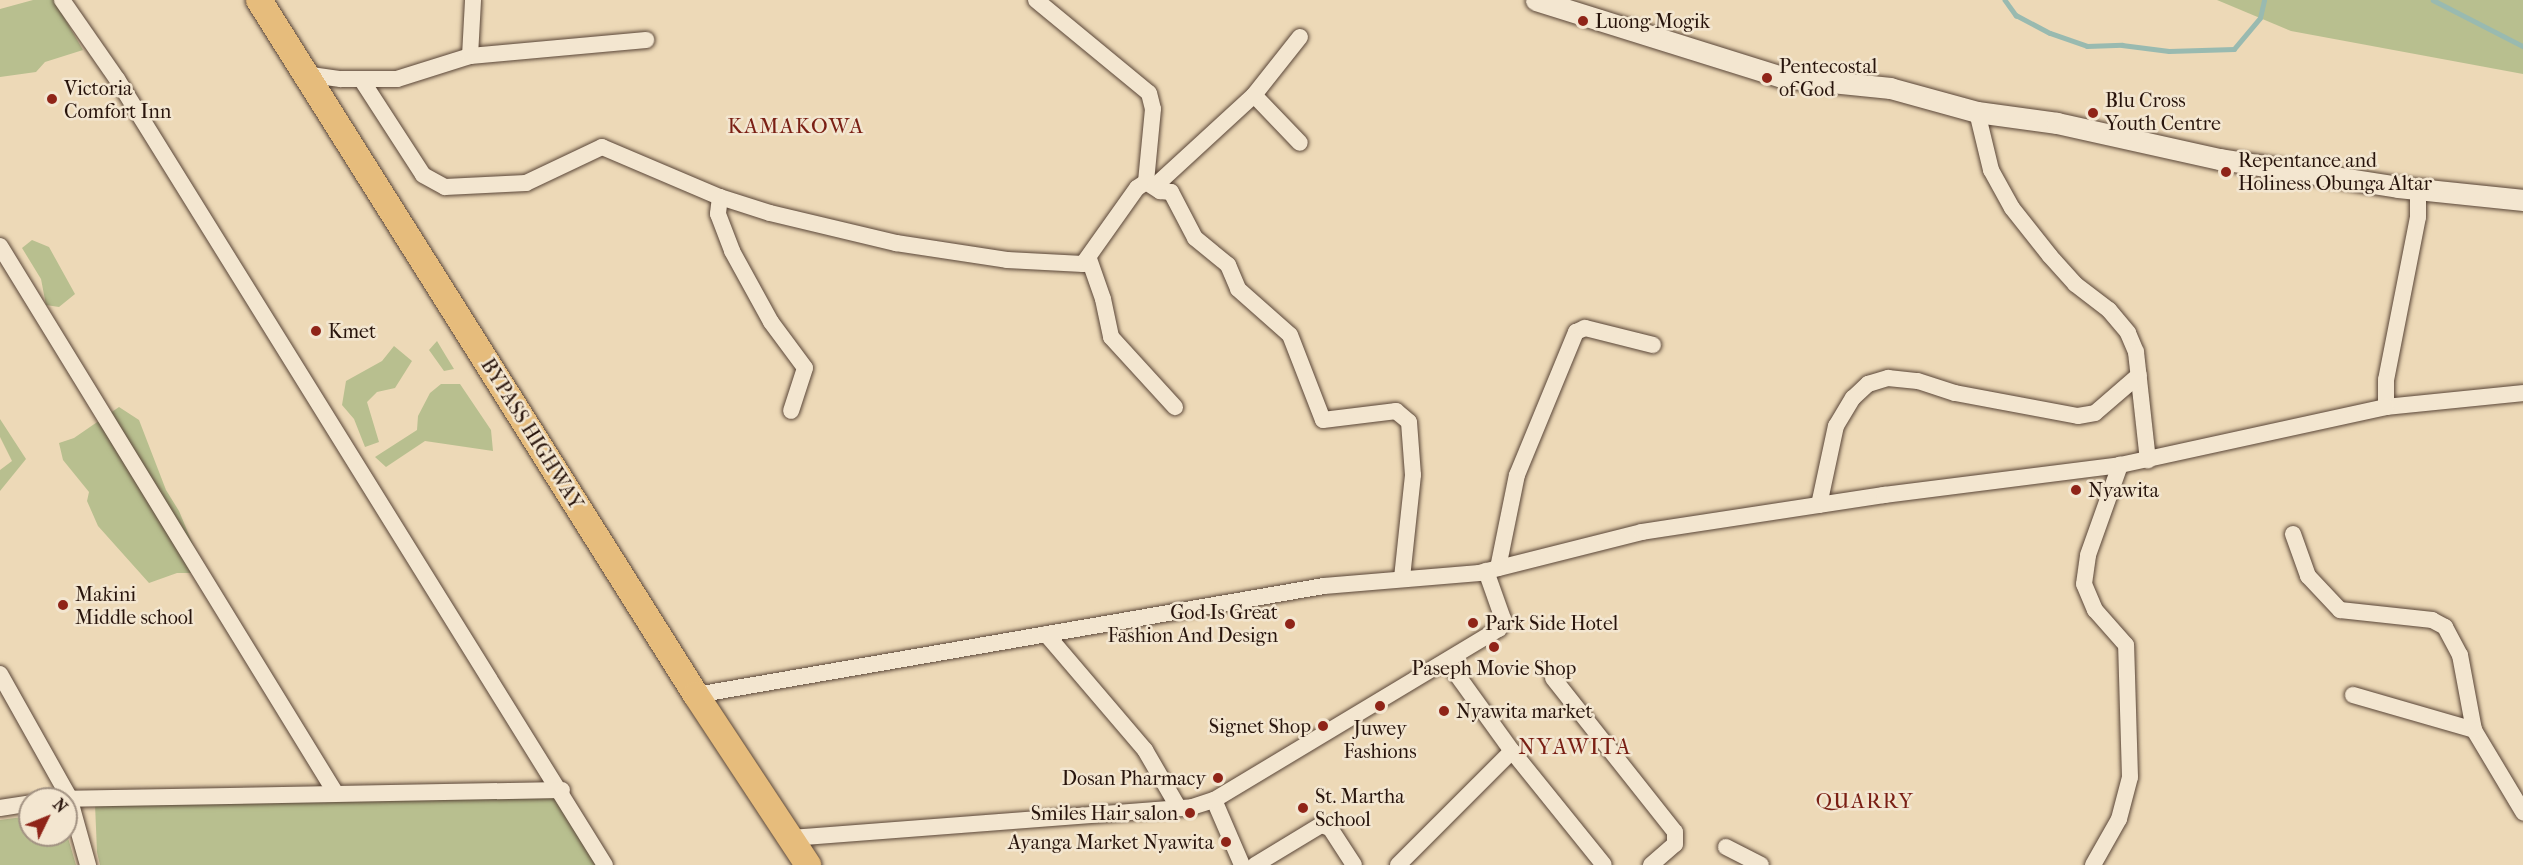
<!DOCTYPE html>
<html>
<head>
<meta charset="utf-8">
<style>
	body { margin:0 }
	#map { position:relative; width:2523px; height:865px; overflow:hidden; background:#edd9b7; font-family:"IM FELL French Canon",serif }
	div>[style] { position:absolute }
	.green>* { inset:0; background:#b8bf8f }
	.stream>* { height:4.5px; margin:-2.25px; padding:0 2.25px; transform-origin:2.25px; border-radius:2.25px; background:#99bab0 }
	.roads { filter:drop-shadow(0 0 2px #594537) drop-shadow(0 0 2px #594537) }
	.minor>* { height:16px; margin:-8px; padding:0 8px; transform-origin:8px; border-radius:8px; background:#f3e6d0 }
	.tertiary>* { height:21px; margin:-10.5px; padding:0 10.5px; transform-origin:10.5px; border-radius:10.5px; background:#f3e6d0 }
	.primary>* { height:26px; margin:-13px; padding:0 13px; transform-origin:13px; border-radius:13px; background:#e6bc7c }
	.dots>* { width:16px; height:16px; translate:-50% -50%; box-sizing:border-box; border:3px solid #f3e6d0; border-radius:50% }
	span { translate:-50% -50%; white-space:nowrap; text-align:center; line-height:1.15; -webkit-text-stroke:5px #f3e6d0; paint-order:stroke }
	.poi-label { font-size:20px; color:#28140c }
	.left { translate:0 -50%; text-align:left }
	.right { translate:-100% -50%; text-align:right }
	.street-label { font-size:20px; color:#28140c }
	.neighbourhood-label { font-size:21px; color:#7a1f14; letter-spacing:1.5px }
	.quarter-label { font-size:22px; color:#7a1f14; letter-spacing:1.5px }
	.north { position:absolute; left:18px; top:787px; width:60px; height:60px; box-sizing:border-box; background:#f3e6d0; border:2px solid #a29282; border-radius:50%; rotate:47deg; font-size:16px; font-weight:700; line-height:24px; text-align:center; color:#28140c }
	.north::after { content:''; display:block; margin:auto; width:21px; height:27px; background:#8f2418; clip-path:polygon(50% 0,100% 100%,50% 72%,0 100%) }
</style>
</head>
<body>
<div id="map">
	<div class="green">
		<i style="clip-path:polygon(33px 0,54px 0,83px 50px,45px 62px,36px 72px,0 77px,0 9px)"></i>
		<i style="clip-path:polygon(2217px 0,2523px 0,2523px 74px,2291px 31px)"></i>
		<i style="clip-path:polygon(32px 240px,49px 247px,75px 294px,59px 307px,46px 305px,41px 279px,22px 248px)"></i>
		<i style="clip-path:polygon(437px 341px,446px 356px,454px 369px,444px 371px,429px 350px)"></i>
		<i style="clip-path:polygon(394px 346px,412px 361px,395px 388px,377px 392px,367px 402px,379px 442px,365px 447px,354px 419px,342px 405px,346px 381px,382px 361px)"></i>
		<i style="clip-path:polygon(441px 384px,460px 384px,491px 430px,493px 451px,425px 441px,386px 467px,375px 457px,417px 430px,418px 416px,430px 393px)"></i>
		<i style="clip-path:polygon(119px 407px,139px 420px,166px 490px,179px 511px,205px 573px,177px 573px,149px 583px,98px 526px,87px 501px,89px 492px,63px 460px,59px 443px,74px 438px)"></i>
		<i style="clip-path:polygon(0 419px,26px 459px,0 491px,0 470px,12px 461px,0 437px)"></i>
		<i style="clip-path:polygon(559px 796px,598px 865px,100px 865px,97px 852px,95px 804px)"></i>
		<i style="clip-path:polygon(30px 816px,30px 835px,66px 835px,66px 831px,76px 865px,0 865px,0 820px)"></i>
	</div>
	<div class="stream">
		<i style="left:2005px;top:0;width:19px;rotate:54deg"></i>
		<i style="left:2016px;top:15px;width:38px;rotate:28deg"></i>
		<i style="left:2050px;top:33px;width:39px;rotate:19deg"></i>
		<i style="left:2087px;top:46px;width:35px;rotate:-2deg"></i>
		<i style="left:2122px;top:45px;width:47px;rotate:7.3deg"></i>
		<i style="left:2169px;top:51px;width:65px;rotate:-1.8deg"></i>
		<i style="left:2234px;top:49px;width:40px;rotate:-50deg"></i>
		<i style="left:2260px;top:18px;width:18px;rotate:-77deg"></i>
		<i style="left:2433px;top:0;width:101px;rotate:27.1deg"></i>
	</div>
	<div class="roads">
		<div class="minor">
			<i style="left:62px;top:0;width:96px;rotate:55.2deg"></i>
			<i style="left:117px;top:79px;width:925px;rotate:58.17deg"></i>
			<i style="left:1036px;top:0;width:146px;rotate:39.5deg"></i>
			<i style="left:1149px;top:93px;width:16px;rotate:76deg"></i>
			<i style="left:1153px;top:109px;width:73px;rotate:95.5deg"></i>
			<i style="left:470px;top:56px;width:56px;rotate:-86.9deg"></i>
			<i style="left:304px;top:74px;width:37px;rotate:8deg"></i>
			<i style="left:341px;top:79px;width:56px"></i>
			<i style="left:397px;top:79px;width:77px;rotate:-17.5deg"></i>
			<i style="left:470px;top:56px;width:177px;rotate:-5.2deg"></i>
			<i style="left:361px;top:79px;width:114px;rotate:57.1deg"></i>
			<i style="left:423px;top:175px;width:25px;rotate:29deg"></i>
			<i style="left:445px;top:187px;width:81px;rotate:-2.8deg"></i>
			<i style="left:526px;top:183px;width:84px;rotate:-25.3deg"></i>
			<i style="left:602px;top:147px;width:128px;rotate:23deg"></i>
			<i style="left:720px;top:197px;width:52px;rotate:17.7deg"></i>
			<i style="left:770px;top:213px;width:130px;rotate:13.4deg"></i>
			<i style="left:896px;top:243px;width:112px;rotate:8.7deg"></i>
			<i style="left:1007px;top:260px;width:76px;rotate:3deg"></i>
			<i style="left:1083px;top:264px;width:93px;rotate:-54.6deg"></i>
			<i style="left:1137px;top:188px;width:11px;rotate:-34deg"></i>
			<i style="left:1254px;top:95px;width:74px;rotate:-51.6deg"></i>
			<i style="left:1977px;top:112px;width:60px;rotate:76.4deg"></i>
			<i style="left:1991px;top:170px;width:43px;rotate:61.1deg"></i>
			<i style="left:2012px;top:208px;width:61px;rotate:51.6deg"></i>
			<i style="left:2050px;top:256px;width:38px;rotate:48deg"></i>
			<i style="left:2075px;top:284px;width:43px;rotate:37.4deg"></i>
			<i style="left:2109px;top:310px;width:30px;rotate:50deg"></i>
			<i style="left:2128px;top:333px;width:21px;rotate:67deg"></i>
			<i style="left:2136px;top:352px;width:109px;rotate:83.7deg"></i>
			<i style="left:1146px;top:182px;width:17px;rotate:33deg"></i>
			<i style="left:1160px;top:191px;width:11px;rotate:5deg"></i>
			<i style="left:1171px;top:192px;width:52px;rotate:62.4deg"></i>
			<i style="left:1195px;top:238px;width:43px;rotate:39.3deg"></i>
			<i style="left:1228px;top:265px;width:26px;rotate:67deg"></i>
			<i style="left:1238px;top:289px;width:69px;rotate:41.5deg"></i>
			<i style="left:1290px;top:335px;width:91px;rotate:68.8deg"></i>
			<i style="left:1323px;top:420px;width:74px;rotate:-7deg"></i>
			<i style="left:1396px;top:411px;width:17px;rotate:40deg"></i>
			<i style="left:1409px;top:422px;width:53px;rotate:85.7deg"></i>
			<i style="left:1413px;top:475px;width:104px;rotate:96.1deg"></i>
			<i style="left:1155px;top:186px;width:134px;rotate:-42.6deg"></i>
			<i style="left:1254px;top:95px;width:66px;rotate:46.2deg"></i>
			<i style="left:2418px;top:189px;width:28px;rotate:90deg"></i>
			<i style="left:2418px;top:217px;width:166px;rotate:101.1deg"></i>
			<i style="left:2386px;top:380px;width:27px;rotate:90deg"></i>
			<i style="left:2386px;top:407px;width:138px;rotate:-5.8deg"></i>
			<i style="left:720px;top:197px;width:17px;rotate:97deg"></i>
			<i style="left:718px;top:214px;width:40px;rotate:69deg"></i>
			<i style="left:732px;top:251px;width:81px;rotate:61.2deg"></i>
			<i style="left:771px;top:322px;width:57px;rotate:53.5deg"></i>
			<i style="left:805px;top:368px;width:45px;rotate:108deg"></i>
			<i style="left:0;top:246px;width:641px;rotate:58.47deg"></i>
			<i style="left:1089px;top:259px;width:42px;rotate:70.7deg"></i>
			<i style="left:1103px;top:299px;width:39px;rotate:78deg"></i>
			<i style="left:1111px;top:337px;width:95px;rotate:47.6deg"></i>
			<i style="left:1819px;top:505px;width:81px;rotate:-77.9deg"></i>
			<i style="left:1836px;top:426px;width:33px;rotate:-59deg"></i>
			<i style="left:1853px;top:398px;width:21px;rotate:-43deg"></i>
			<i style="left:1868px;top:384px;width:21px;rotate:-17deg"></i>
			<i style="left:1888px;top:378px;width:30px;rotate:6deg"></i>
			<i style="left:1918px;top:381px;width:39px;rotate:18deg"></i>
			<i style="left:1955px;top:393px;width:125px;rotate:10.6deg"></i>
			<i style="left:2078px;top:416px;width:17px;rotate:-10deg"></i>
			<i style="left:2095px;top:413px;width:58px;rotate:-40.8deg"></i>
			<i style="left:2293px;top:534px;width:45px;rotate:70.3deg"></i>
			<i style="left:2308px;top:576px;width:47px;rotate:46.7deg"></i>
			<i style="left:2340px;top:610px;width:93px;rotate:6.2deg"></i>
			<i style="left:2432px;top:620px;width:15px;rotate:28deg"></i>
			<i style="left:2445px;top:627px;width:32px;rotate:62deg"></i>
			<i style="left:2460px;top:655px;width:76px;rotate:79.4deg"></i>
			<i style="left:2474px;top:730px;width:96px;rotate:59.1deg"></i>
			<i style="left:1498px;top:568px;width:95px;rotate:-78.5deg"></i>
			<i style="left:1517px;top:475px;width:155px;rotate:-67.6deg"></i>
			<i style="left:1576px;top:332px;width:10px;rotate:-24deg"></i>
			<i style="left:1585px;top:328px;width:70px;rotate:14deg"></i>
			<i style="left:1046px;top:634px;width:153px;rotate:49.5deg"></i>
			<i style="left:1145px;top:750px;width:66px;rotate:59.9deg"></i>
			<i style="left:1447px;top:661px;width:111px;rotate:54.2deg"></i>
			<i style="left:1512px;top:751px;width:146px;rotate:51.1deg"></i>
			<i style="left:0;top:674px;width:141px;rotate:60.7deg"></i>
			<i style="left:69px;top:797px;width:71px;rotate:74.4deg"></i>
			<i style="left:1553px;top:678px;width:196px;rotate:51.6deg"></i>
			<i style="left:1675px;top:832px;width:12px;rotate:90deg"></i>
			<i style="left:1675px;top:844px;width:32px;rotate:139deg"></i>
			<i style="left:696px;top:695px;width:637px;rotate:-9.85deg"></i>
			<i style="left:1324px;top:586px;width:156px;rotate:-4.8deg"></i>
			<i style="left:1479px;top:573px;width:168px;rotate:-14.1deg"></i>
			<i style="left:1642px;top:532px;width:245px;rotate:-8.7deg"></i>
			<i style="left:1884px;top:495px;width:238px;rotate:-7.2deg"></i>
			<i style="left:2120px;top:465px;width:272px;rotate:-12.3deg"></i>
			<i style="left:2353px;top:695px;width:126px;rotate:16.1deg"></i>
			<i style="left:55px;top:799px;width:507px;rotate:-1.02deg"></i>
			<i style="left:1214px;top:800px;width:71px;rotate:66.7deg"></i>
			<i style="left:0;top:808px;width:30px;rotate:-9deg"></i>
			<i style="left:791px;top:838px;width:402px;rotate:-4.4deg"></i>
			<i style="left:1192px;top:807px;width:23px;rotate:-18deg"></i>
			<i style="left:1214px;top:800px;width:332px;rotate:-31deg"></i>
			<i style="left:1499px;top:629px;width:11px;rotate:-68deg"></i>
			<i style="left:1503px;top:619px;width:51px;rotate:-109.5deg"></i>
			<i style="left:1726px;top:847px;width:39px;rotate:27deg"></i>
			<i style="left:1255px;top:865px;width:77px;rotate:-31.2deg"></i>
			<i style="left:1321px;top:825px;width:9px;rotate:18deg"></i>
			<i style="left:1330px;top:828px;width:44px;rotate:57deg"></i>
			<i style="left:1398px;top:865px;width:161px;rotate:-45deg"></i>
			<i style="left:2093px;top:865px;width:53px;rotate:-60.5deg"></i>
			<i style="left:2119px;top:819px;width:43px;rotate:-75.3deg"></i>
			<i style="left:2130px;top:777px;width:132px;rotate:-91.7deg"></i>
			<i style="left:2126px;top:645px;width:47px;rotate:-131.5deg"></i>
			<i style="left:2095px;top:610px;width:28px;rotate:-113deg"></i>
			<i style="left:2084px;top:584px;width:29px;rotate:-82deg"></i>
			<i style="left:2088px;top:555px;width:96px;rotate:-70.4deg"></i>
		</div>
		<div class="tertiary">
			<i style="left:1536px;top:0;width:258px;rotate:17.4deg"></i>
			<i style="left:1782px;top:77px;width:109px;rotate:5.8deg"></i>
			<i style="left:1890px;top:88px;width:90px;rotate:15.4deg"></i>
			<i style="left:1977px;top:112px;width:81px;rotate:7.8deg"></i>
			<i style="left:2057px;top:123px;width:167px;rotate:12.5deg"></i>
			<i style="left:2220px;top:159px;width:180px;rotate:8.9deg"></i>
			<i style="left:2398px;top:187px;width:126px;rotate:5.9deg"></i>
		</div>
		<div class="primary">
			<i style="left:259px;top:0;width:821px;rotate:57.84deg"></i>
			<i style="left:696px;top:695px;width:204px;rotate:56.6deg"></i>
		</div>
	</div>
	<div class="dots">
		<i style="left:1583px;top:21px;background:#8f2418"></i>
		<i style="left:1767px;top:78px;background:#8f2418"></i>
		<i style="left:52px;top:99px;background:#8f2418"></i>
		<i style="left:2093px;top:113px;background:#8f2418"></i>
		<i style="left:2226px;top:172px;background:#8f2418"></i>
		<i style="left:316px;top:331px;background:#8f2418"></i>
		<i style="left:2076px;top:490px;background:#8f2418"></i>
		<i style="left:63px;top:605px;background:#8f2418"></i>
		<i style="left:1473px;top:623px;background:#8f2418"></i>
		<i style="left:1290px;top:624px;background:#8f2418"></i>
		<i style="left:1494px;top:647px;background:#8f2418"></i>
		<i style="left:1380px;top:706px;background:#8f2418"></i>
		<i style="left:1444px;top:711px;background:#8f2418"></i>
		<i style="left:1323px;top:726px;background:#8f2418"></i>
		<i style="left:1218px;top:778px;background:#8f2418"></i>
		<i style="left:1303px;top:808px;background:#8f2418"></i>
		<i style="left:1190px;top:813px;background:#8f2418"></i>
		<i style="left:1226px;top:842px;background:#8f2418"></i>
	</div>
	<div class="poi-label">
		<span class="left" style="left:1595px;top:21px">Luong Mogik</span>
		<span class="left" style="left:1779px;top:78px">Pentecostal<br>of God</span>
		<span class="left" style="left:64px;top:100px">Victoria<br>Comfort Inn</span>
		<span class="left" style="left:2105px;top:112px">Blu Cross<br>Youth Centre</span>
		<span class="left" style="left:2238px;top:172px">Repentance and<br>Holiness Obunga Altar</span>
		<span class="left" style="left:328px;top:331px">Kmet</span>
		<span class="left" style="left:2088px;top:490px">Nyawita</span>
		<span class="left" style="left:75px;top:606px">Makini<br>Middle school</span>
		<span class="right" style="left:1278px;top:624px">God Is Great<br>Fashion And Design</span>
		<span class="left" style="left:1485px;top:623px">Park Side Hotel</span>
		<span style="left:1494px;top:668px">Paseph Movie Shop</span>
		<span class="left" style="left:1456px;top:711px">Nyawita market</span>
		<span class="right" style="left:1311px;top:726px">Signet Shop</span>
		<span style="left:1380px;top:740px">Juwey<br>Fashions</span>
		<span class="right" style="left:1206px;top:778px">Dosan Pharmacy</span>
		<span class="left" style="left:1315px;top:808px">St. Martha<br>School</span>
		<span class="right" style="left:1178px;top:813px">Smiles Hair salon</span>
		<span class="right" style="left:1214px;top:842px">Ayanga Market Nyawita</span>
	</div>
	<div class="street-label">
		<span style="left:532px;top:434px;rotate:58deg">BYPASS HIGHWAY</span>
	</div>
	<div class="neighbourhood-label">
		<span style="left:796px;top:126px">KAMAKOWA</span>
		<span style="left:1865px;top:801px">QUARRY</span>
	</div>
	<div class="quarter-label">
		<span style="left:1575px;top:748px">NYAWITA</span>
	</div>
	<div class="north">N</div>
</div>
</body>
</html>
